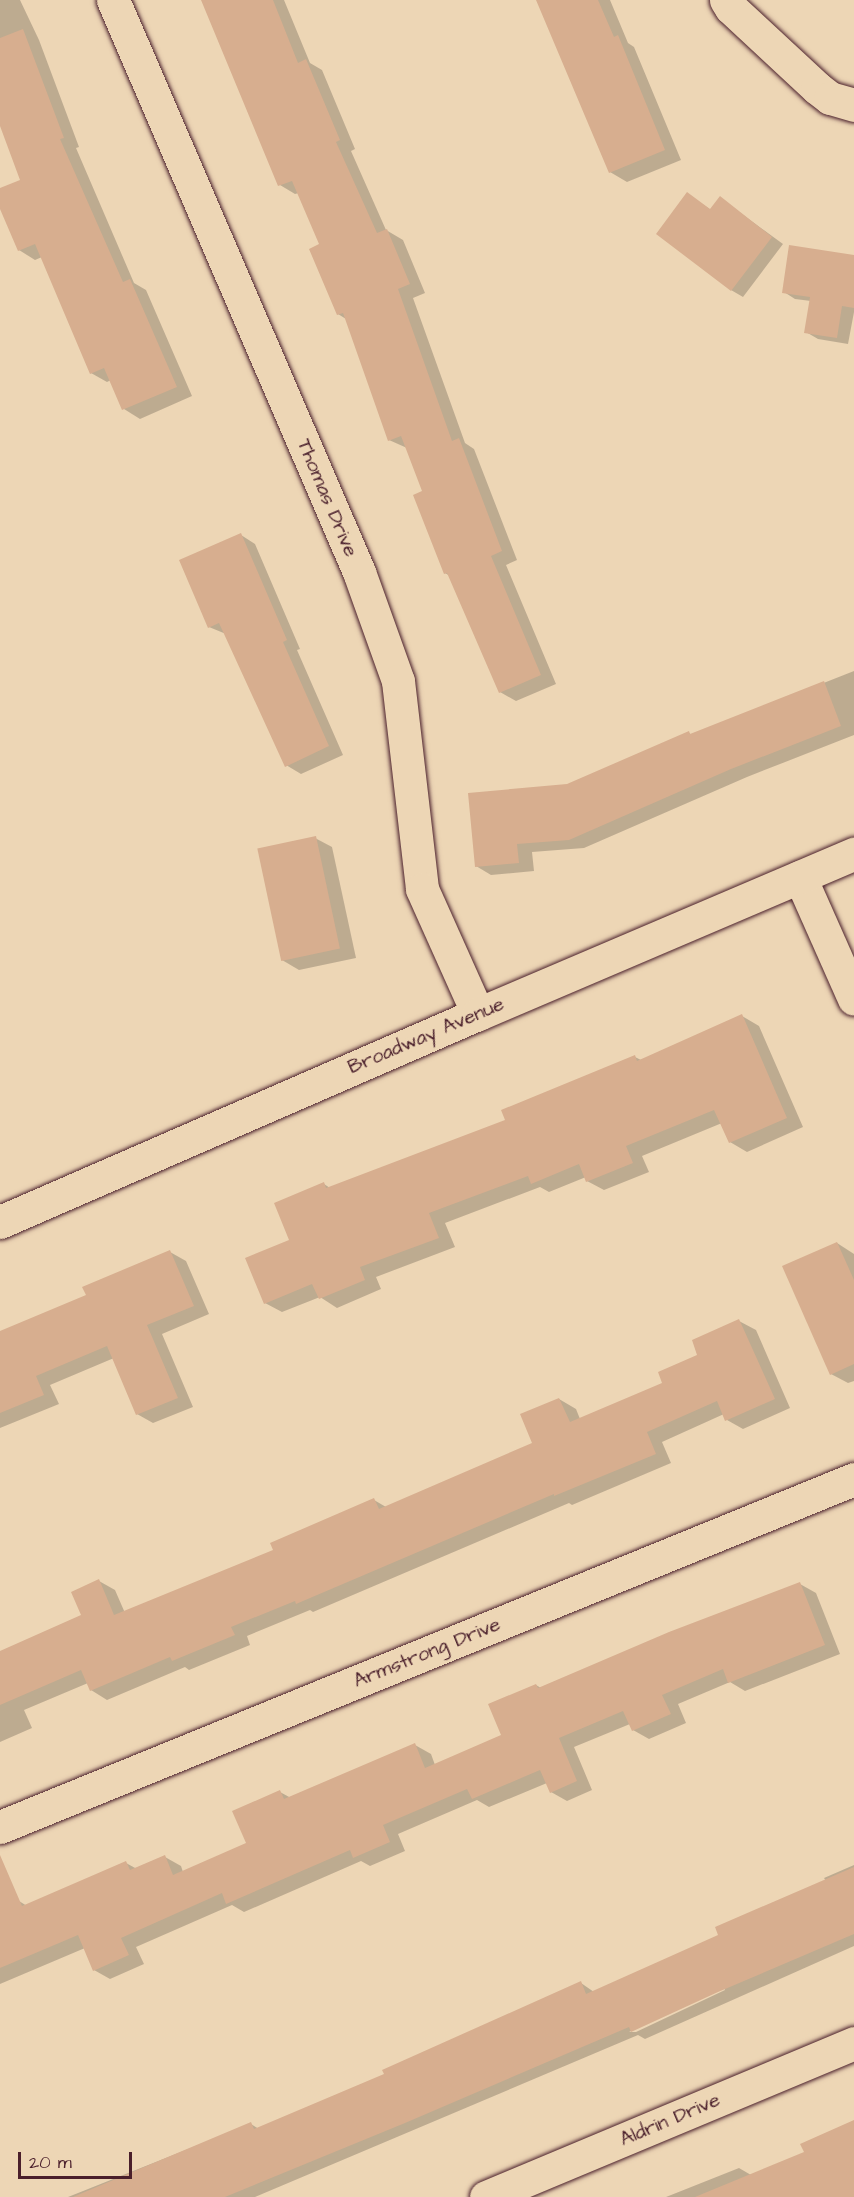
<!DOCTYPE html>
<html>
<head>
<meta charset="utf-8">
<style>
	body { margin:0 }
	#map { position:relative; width:854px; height:2197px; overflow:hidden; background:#edd6b5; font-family:"Architects Daughter",sans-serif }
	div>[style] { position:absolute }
	.shadow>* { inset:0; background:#0003 }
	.building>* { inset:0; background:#d7ae8f; transform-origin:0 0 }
	.roads { filter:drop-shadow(0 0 2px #4a1f2b) drop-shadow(0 0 2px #4a1f2b) }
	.street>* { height:33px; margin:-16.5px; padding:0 16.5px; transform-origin:16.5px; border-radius:16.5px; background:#edd6b5 }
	span { translate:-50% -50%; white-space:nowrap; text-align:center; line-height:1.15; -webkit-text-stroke:4.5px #edd6b5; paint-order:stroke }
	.street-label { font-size:20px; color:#4a1f2b }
	.scale { position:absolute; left:18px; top:2152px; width:114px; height:27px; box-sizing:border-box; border:3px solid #4a1f2b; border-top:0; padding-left:8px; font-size:18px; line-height:21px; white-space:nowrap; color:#4a1f2b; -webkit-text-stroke:4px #edd6b5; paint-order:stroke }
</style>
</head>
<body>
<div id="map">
	<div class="shadow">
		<i style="clip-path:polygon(0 0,20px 0,39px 40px,79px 147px,76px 148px,134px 283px,146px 290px,192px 396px,140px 419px,124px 409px,111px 380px,107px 382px,91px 373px,42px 257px,35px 260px,19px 250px,0 205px,0 190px,21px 181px,0 122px)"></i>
		<i style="clip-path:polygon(203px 0,284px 0,310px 63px,322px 70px,355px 149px,351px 151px,386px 230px,403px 240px,425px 293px,413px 298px,465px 443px,474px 449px,517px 560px,506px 565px,556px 684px,516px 701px,500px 692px,450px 576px,445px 573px,424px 492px,407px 448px,389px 440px,346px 319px,338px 314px,321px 245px,299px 193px,295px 194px,280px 185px)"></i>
		<i style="clip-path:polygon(537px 0,610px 0,628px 43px,634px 47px,681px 160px,627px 182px,610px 172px)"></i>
		<i style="clip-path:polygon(687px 194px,711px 210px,720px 198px,783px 244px,743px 297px,731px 290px)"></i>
		<i style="clip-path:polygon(854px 257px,854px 312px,848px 344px,818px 339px,806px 332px,811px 301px,795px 299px,784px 292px)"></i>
		<i style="clip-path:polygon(241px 535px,255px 544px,300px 649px,297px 650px,343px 755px,301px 774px,286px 765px,226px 634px,209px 627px)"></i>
		<i style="clip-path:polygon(854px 671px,854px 735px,747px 777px,584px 848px,532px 852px,534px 871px,491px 875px,476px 866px,567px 786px,689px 733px,692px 735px)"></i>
		<i style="clip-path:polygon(315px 838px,332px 847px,356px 958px,299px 970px,282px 960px)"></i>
		<i style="clip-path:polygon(742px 1016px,759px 1026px,803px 1127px,747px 1152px,730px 1142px,722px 1123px,642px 1156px,649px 1172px,604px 1190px,587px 1181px,586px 1177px,549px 1192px,540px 1187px,445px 1223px,455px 1247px,376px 1277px,381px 1289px,337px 1308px,320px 1297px,282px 1312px,265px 1303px,291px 1241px,324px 1184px,330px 1188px,507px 1121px,635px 1057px,641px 1060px)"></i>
		<i style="clip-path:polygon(837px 1243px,854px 1254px,854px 1381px,848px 1383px,831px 1374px)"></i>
		<i style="clip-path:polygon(170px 1252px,186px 1261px,209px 1314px,162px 1334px,193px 1407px,153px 1423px,137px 1414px,114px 1358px,50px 1385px,59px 1404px,0 1428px,0 1333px,88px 1296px)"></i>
		<i style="clip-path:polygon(739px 1321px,756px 1330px,790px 1408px,743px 1429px,727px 1420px,724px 1414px,662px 1442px,671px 1463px,572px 1505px,569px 1503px,313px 1612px,310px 1610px,247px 1636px,250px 1645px,189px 1670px,185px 1667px,107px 1700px,91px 1690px,88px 1683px,24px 1710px,32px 1728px,0 1742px,0 1655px,83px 1616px,99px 1581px,115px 1590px,125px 1613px,275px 1550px,374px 1500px,386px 1507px,534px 1444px,559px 1399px,576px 1409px,580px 1419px,664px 1383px)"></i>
		<i style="clip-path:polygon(800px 1584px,816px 1593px,840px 1654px,745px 1691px,730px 1682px,678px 1704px,686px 1723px,649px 1739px,633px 1730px,630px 1724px,574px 1747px,592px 1790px,567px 1801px,551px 1792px,547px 1783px,489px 1807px,477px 1800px,398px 1834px,405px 1851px,370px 1866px,361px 1861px,244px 1912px,232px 1905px,136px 1947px,144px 1964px,110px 1979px,94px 1970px,85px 1948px,0 1984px,0 1909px,19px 1901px,27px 1906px,126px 1863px,137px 1869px,165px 1857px,181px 1866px,183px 1872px,248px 1844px,280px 1792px,291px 1798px,415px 1745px,431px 1754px,435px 1765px,503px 1735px,536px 1685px,541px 1688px)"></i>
		<i style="clip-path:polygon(evenodd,854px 1865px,854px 1946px,645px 2039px,638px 2035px,255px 2197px,68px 2197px,251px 2124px,259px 2129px,386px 2075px,581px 1983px,594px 1992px,720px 1936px,826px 1881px,824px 1878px,854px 1865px,724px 1987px,725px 1990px,636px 2032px,629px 2032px,724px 1987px)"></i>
		<i style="clip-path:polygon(854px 2122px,854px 2197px,666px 2197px,739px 2168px,751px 2175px,806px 2153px)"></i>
	</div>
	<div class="building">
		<i style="clip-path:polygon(201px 0,273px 0,298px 63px,306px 59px,340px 140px,336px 142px,377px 233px,387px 229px,410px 284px,398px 289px,452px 441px,459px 438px,502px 551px,491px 556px,541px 675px,499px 693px,447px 573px,444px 574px,413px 495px,422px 491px,401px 436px,388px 441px,343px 313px,337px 315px,309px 249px,319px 244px,292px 181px,278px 186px)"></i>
		<i style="clip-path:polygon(536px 0,598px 0,614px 37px,618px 35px,665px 150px,609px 173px)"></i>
		<i style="clip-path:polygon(23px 29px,64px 138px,60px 139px,123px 282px,130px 279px,177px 387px,122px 410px,104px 368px,90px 374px,35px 244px,18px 251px,0 209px,0 188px,20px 180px,0 126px,0 38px)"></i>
		<i style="clip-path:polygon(687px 192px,710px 209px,720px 196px,772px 237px,731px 291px,656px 234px)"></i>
		<i style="clip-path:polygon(789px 245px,854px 255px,854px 308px,842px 306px,837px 338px,804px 333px,810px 297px,782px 293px)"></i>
		<i style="clip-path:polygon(241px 533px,287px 640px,283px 642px,329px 746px,285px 767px,219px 623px,208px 628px,179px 560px)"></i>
		<i style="clip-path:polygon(824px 681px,841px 726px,731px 769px,569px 840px,517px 844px,519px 863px,475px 867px,468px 793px,567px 784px,689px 731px,690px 734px)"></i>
		<i style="left:316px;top:836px;width:115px;height:60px;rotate:78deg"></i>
		<i style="clip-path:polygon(742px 1014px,787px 1118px,729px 1143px,714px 1110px,626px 1146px,633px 1163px,586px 1182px,579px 1164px,531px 1184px,528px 1176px,429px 1213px,439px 1238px,360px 1267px,365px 1280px,319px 1299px,312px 1284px,264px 1304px,245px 1258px,289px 1240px,274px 1203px,324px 1182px,326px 1188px,505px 1120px,501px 1110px,635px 1055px,637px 1061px)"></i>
		<i style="clip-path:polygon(837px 1242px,854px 1280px,854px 1364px,830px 1375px,782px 1266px)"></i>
		<i style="clip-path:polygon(170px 1250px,194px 1306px,147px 1325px,178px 1398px,136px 1415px,107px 1346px,36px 1376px,44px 1395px,0 1413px,0 1331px,86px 1295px,82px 1287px)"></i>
		<i style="clip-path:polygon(739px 1319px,775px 1399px,725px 1421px,717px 1401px,647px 1432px,656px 1454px,554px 1496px,554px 1494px,296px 1604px,295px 1601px,231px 1627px,235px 1635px,172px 1661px,170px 1657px,90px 1691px,81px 1670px,0 1705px,0 1651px,81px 1615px,71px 1592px,99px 1579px,114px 1615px,273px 1550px,270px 1543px,374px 1498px,379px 1509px,532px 1443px,520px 1414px,559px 1398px,570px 1422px,662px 1383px,658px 1372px,697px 1355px,692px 1340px)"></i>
		<i style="clip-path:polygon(800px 1582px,825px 1645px,728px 1683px,723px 1669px,662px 1695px,671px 1714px,632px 1731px,623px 1711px,559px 1738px,577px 1781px,550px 1793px,540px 1770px,472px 1799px,467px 1789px,383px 1825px,390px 1842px,353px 1858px,350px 1850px,226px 1904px,222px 1893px,121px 1938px,129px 1955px,93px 1971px,78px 1935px,0 1968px,0 1855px,22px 1906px,126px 1861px,130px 1870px,165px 1855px,173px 1875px,246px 1843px,232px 1811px,280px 1790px,284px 1799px,415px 1743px,425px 1768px,501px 1735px,488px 1704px,536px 1684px,538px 1688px,669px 1632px)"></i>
		<i style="clip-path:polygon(854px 1867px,854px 1934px,718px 1992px,631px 2032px,629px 2027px,405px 2123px,225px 2197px,73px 2197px,251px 2122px,254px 2129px,384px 2074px,382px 2070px,581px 1981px,586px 1994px,718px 1935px,715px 1927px)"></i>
		<i style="clip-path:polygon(854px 2120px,854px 2197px,695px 2197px,804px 2152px,800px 2144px)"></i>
	</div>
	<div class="roads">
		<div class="street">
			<i style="left:113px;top:0;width:623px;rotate:66.73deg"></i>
			<i style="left:359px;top:572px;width:116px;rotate:70.3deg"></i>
			<i style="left:398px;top:681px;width:209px;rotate:83.4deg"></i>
			<i style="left:422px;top:889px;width:137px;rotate:65.9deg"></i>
			<i style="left:726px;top:0;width:9px;rotate:58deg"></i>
			<i style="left:731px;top:8px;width:117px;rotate:42.9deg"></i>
			<i style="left:817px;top:88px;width:16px;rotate:38deg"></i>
			<i style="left:830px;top:98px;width:25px;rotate:16deg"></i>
			<i style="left:800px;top:877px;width:133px;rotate:66.1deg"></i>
			<i style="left:0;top:1222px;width:521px;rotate:-23.52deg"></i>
			<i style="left:478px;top:1014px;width:409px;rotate:-23.1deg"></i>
			<i style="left:0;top:1827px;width:922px;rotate:-22.17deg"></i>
			<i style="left:486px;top:2197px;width:399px;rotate:-22.7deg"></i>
		</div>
	</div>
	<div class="street-label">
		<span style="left:327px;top:498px;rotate:67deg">Thomas Drive</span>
		<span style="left:426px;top:1036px;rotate:-23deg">Broadway Avenue</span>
		<span style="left:427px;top:1653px;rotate:-22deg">Armstrong Drive</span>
		<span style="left:670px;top:2120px;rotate:-23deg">Aldrin Drive</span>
	</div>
	<div class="scale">20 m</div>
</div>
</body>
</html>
